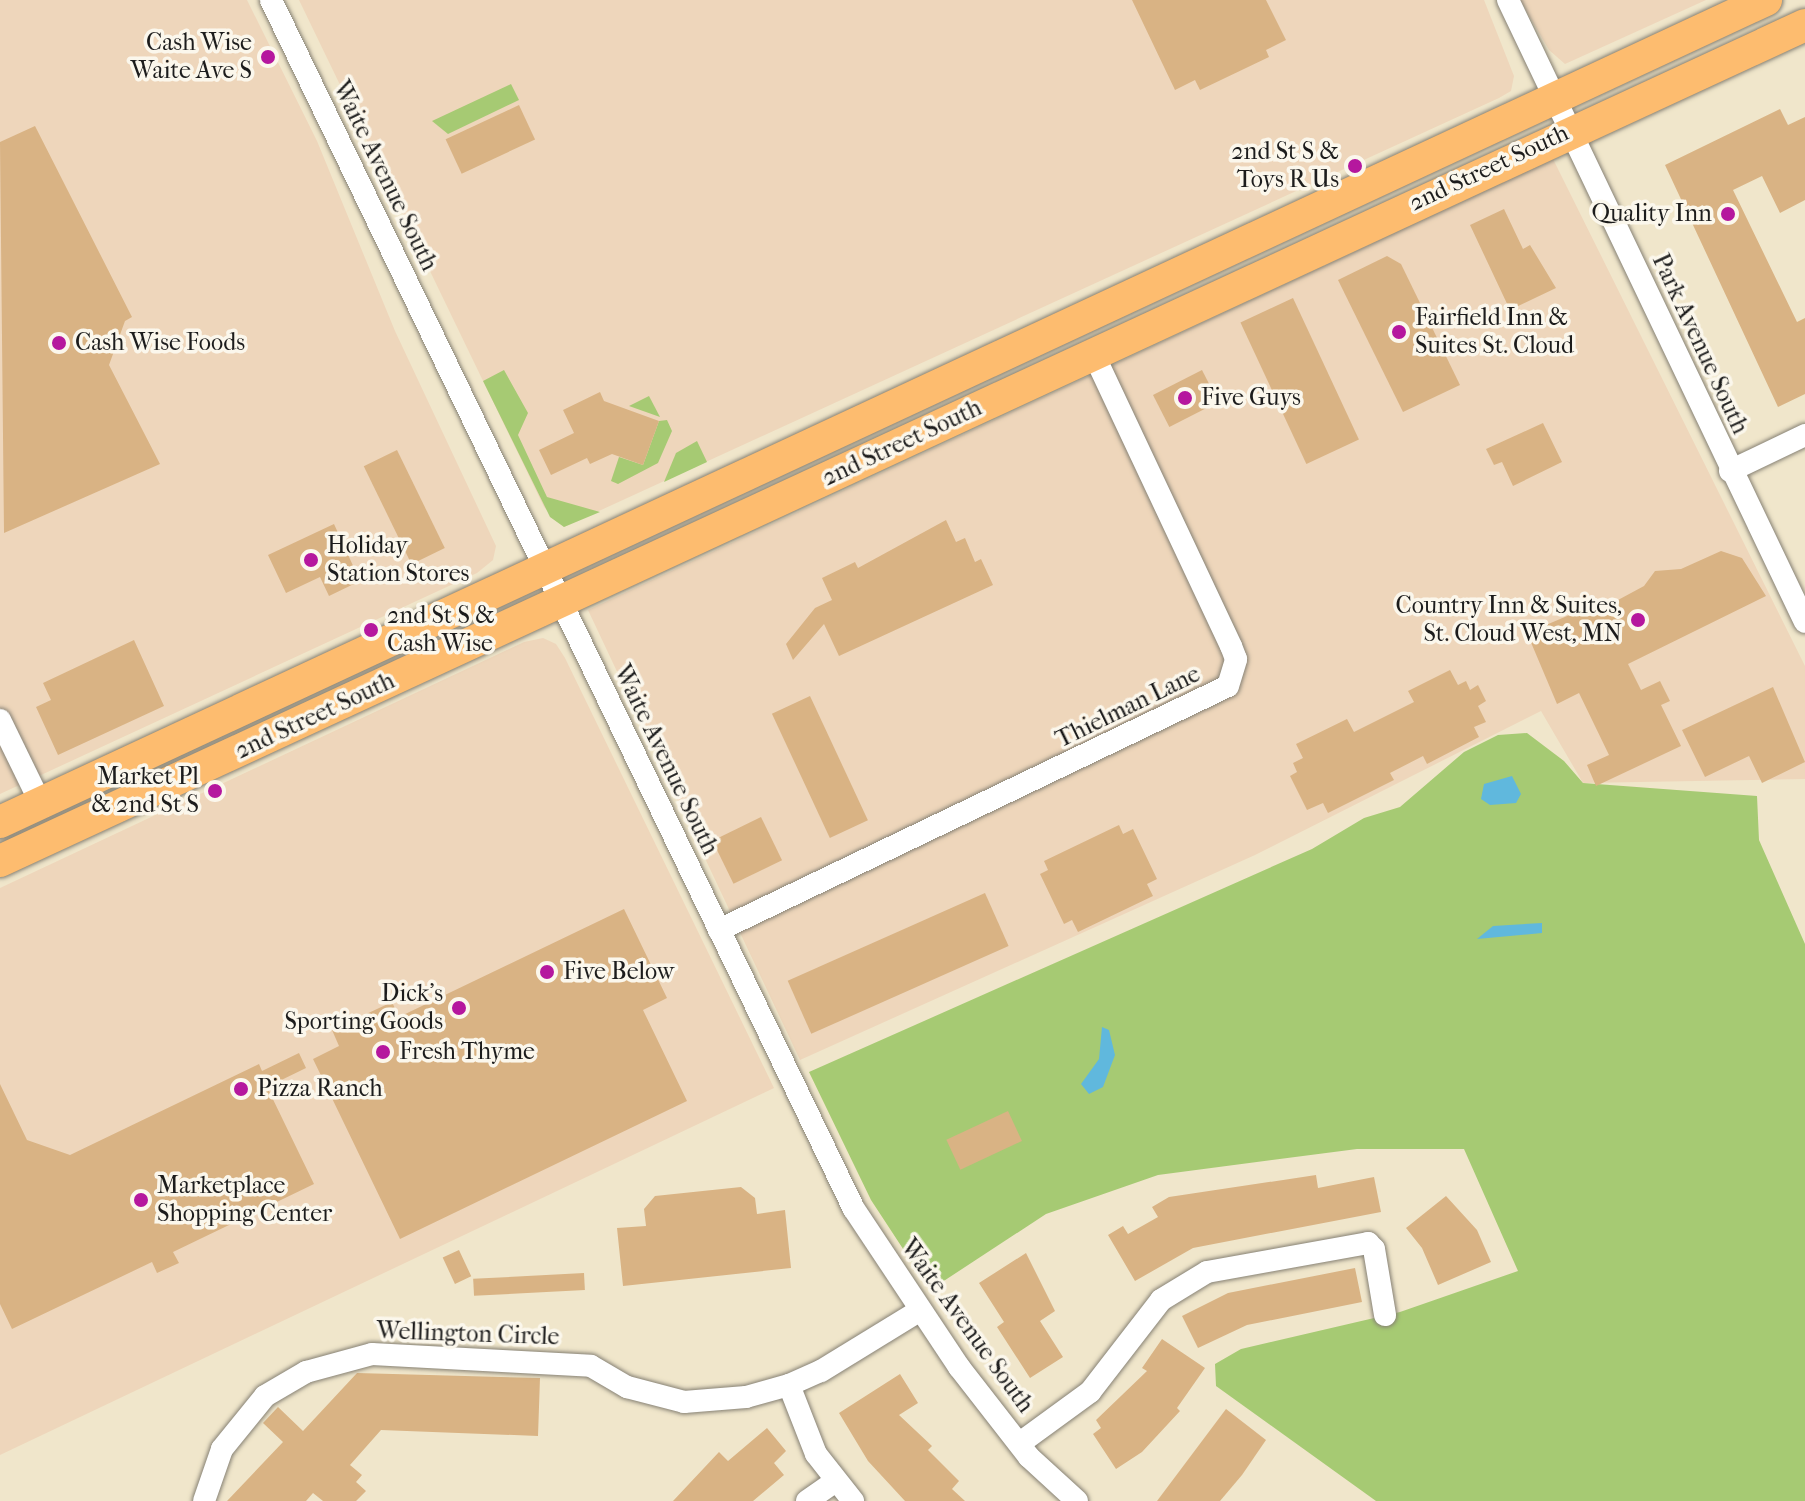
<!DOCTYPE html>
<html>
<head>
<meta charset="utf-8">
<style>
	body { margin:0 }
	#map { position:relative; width:1805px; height:1501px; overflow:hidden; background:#f0e6cb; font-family:"IM FELL French Canon",serif }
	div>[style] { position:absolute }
	.built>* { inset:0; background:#eed6bb }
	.green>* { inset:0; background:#a6ca73 }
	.water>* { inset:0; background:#60b8dd }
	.building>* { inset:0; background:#d9b384; transform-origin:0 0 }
	.roads { filter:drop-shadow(0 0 2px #868174) drop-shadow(0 0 2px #868174) }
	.minor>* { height:22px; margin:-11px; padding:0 11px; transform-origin:11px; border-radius:11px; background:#fff }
	.highway>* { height:32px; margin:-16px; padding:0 16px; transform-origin:16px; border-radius:16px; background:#fdbc6f }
	.dots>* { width:22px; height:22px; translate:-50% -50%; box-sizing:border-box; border:4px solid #fbf7ec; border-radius:50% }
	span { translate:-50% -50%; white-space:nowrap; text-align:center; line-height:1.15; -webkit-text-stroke:7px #fbf7ec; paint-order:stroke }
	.poi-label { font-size:24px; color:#1c1c1c }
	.right { translate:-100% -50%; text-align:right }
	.left { translate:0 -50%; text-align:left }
	.street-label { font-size:24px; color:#1c1c1c }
</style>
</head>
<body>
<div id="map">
	<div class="built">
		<i style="clip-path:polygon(0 0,247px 0,317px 141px,395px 331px,496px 546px,493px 560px,477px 573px,0 794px)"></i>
		<i style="clip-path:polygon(299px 0,1484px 0,1514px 76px,1511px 91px,1499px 98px,564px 527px,544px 507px)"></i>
		<i style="clip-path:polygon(1520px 0,1706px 0,1565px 64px,1549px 50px)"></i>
		<i style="clip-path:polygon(1553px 159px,1805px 666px,1805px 779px,1583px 783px,1541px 711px,1255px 855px,800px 1060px,588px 610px)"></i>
		<i style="clip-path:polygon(543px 638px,556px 644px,565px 658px,774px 1088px,0 1455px,0 888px,524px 642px)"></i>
	</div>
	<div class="green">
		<i style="clip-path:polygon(511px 84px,519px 100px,448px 134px,432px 121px)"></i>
		<i style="clip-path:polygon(504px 370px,528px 413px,518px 435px,547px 497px,600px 512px,564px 527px,550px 517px,483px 381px)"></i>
		<i style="clip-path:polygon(649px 396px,660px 417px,629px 406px)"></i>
		<i style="clip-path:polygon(667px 420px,672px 431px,658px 463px,618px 484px,611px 481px,619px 457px,643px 465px,659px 421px)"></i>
		<i style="clip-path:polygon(697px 441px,707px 462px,664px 482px,676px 453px)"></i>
		<i style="clip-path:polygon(1527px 733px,1564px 761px,1583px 783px,1757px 796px,1759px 840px,1805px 944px,1805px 1501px,1376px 1501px,1216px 1386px,1215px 1364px,1241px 1349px,1400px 1312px,1518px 1271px,1464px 1149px,1357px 1149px,1158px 1175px,1046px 1214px,930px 1290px,871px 1200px,809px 1072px,1312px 849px,1364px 818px,1400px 807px,1464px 752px,1498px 735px)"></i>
	</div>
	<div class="water">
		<i style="clip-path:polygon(1512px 776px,1521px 794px,1516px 803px,1490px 805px,1481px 799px,1484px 784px)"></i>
		<i style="clip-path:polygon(1542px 923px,1542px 933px,1477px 939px,1493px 926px)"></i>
		<i style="clip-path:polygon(1102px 1027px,1109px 1030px,1115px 1055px,1103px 1087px,1089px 1094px,1081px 1084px,1099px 1059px)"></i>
	</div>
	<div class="building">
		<i style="clip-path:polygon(1132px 0,1266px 0,1286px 40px,1266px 50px,1269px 57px,1200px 90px,1195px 80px,1175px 90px)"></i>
		<i style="left:519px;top:105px;width:38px;height:81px;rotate:65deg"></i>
		<i style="clip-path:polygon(1780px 109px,1788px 125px,1805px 117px,1805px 200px,1780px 213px,1762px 176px,1733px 190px,1797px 322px,1805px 318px,1805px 394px,1778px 407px,1665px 165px)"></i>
		<i style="clip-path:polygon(35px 126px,132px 317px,125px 321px,109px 365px,160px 464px,4px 533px,0 142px)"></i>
		<i style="clip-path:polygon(1504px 209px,1523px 249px,1530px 245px,1556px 288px,1510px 310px,1470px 225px)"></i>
		<i style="clip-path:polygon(1387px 256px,1401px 264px,1460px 385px,1403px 412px,1338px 280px)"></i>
		<i style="left:1293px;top:298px;width:156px;height:58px;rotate:65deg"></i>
		<i style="left:1202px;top:370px;width:36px;height:55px;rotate:63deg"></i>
		<i style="clip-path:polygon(600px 392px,604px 401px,659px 421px,643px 465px,612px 454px,590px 464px,587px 458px,551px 475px,539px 450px,574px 433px,563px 410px)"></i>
		<i style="clip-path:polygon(1543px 423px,1562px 462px,1513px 486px,1502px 462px,1494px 465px,1486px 449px)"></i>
		<i style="left:397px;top:450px;width:109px;height:37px;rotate:64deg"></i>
		<i style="clip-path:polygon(946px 520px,956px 542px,965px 538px,975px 562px,981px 559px,993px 585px,839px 656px,824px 624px,793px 660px,786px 644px,815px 608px,832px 600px,822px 578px,855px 562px,858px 568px)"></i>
		<i style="clip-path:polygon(334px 524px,360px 581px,329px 596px,320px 577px,286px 593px,268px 555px)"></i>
		<i style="clip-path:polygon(1721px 551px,1742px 558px,1766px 596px,1628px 664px,1641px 690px,1660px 681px,1670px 701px,1661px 705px,1681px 746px,1596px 786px,1587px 765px,1609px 755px,1579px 693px,1557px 704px,1527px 633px,1605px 600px,1605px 607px,1644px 586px,1655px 571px,1681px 569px)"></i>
		<i style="clip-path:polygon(134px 640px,164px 706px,58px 755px,36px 707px,51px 700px,43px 683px)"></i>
		<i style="clip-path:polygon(1450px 670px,1458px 685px,1466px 681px,1470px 690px,1478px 685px,1486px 701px,1478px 706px,1486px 722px,1474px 727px,1479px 737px,1427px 764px,1423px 756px,1390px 773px,1394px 780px,1328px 813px,1323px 803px,1307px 810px,1290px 776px,1297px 772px,1293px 763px,1303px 758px,1296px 744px,1347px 719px,1354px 732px,1414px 702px,1408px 691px)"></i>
		<i style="clip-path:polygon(1773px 687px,1805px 762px,1762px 783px,1749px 756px,1705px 777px,1682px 730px)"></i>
		<i style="left:810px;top:696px;width:137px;height:42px;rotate:65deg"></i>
		<i style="left:761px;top:817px;width:48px;height:54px;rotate:64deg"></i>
		<i style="clip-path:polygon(1119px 825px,1123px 834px,1133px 829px,1157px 879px,1147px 884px,1153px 896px,1078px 932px,1072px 920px,1064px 924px,1040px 874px,1048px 870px,1044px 861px)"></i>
		<i style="left:985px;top:893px;width:58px;height:216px;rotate:66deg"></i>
		<i style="clip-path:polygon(624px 909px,667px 998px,643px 1010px,687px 1101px,400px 1239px,313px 1059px,339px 1046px,332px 1030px,392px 1002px,399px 1017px)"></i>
		<i style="clip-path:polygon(299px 1053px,306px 1068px,267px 1087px,314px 1184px,173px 1252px,179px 1263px,157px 1273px,152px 1262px,12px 1329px,0 1304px,0 1084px,27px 1140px,70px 1155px,259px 1064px,262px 1071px)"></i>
		<i style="left:1008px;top:1111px;width:33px;height:68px;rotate:65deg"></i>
		<i style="clip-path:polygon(1316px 1175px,1318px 1188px,1374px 1177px,1381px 1212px,1193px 1248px,1135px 1281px,1108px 1235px,1123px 1226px,1128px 1234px,1158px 1217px,1152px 1207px,1169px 1197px)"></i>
		<i style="clip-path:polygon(741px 1187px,755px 1198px,757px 1214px,785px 1210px,791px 1268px,623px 1286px,617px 1228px,646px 1226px,644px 1209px,655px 1196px)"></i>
		<i style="clip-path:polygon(1446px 1196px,1477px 1230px,1491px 1262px,1438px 1285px,1422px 1248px,1406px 1228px)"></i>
		<i style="left:459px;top:1250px;width:29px;height:18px;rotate:65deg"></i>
		<i style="clip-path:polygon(1026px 1253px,1055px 1311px,1040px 1321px,1063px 1357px,1030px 1378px,997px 1327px,1004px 1322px,979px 1283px)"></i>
		<i style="clip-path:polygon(1355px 1268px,1362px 1302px,1247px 1325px,1198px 1348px,1182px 1316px,1228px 1293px)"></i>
		<i style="left:584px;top:1273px;width:17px;height:111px;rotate:87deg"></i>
		<i style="clip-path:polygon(1162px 1339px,1205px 1368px,1177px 1408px,1180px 1411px,1142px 1452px,1116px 1469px,1093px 1434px,1101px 1428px,1096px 1420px,1147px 1371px,1142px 1368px)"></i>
		<i style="clip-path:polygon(357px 1373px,540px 1378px,538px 1436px,381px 1430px,350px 1465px,362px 1475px,356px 1482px,366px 1491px,356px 1501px,323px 1501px,313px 1493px,306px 1501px,227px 1501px,283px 1442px,263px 1423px,278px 1407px,303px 1431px)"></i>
		<i style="clip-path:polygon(900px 1374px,918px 1403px,899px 1415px,932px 1446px,928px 1450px,959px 1481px,952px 1489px,965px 1501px,905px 1501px,868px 1461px,839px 1413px)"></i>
		<i style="clip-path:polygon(1226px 1409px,1266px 1440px,1242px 1475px,1220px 1501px,1157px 1501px)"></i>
		<i style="clip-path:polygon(767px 1428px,786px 1451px,774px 1463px,784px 1475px,753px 1501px,673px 1501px,719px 1452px,728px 1461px)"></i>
	</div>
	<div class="roads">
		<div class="minor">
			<i style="left:271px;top:0;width:1342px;rotate:64.26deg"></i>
			<i style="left:854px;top:1209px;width:190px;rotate:56.4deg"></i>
			<i style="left:959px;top:1367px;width:114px;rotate:52.1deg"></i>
			<i style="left:1029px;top:1457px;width:65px;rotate:42.5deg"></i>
			<i style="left:1508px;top:0;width:689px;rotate:64.48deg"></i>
			<i style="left:1730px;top:471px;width:83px;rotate:-25.6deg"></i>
			<i style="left:0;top:720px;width:93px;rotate:64deg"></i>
			<i style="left:719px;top:930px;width:564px;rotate:-25.61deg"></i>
			<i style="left:1228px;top:686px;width:28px;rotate:-73deg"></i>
			<i style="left:1236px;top:659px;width:14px;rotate:-111deg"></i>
			<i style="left:1231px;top:646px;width:324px;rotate:-115.2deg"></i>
			<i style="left:789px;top:1385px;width:74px;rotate:68.6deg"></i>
			<i style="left:816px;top:1454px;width:60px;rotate:51.8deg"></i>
			<i style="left:1020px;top:1443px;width:87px;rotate:-36.1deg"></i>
			<i style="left:1090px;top:1392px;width:116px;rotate:-52.3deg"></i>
			<i style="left:1161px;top:1300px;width:54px;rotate:-31.3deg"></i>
			<i style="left:1207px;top:1272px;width:164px;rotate:-10.2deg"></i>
			<i style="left:1368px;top:1243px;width:8px;rotate:45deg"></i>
			<i style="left:1374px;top:1249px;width:67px;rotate:80.5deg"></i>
			<i style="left:204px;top:1501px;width:55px;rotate:-70.9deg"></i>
			<i style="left:222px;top:1449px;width:68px;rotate:-50.9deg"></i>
			<i style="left:265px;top:1396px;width:48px;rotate:-30.3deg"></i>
			<i style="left:306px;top:1372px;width:68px;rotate:-15.3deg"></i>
			<i style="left:372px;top:1354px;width:219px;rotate:3.1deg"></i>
			<i style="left:591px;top:1366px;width:42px;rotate:30.3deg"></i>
			<i style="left:627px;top:1387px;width:59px;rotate:14.7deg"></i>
			<i style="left:684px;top:1402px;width:62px;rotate:-4.6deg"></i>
			<i style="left:746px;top:1397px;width:45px;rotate:-15.6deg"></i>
			<i style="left:789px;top:1385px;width:35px;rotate:-24deg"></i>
			<i style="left:821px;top:1371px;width:115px;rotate:-31.5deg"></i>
			<i style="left:807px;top:1501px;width:32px;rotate:-35deg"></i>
		</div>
		<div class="highway">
			<i style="left:0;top:822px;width:1948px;rotate:-24.96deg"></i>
			<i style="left:0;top:861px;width:1989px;rotate:-24.85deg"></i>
		</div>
	</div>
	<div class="dots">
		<i style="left:268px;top:57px;background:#b5179e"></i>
		<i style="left:1355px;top:166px;background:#b5179e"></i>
		<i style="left:1728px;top:214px;background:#b5179e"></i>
		<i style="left:1399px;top:332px;background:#b5179e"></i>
		<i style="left:59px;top:343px;background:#b5179e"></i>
		<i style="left:1185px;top:398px;background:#b5179e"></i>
		<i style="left:311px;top:560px;background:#b5179e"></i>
		<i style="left:1638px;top:620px;background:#b5179e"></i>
		<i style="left:371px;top:630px;background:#b5179e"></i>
		<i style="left:215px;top:791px;background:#b5179e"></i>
		<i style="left:547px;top:972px;background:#b5179e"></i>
		<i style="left:459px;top:1008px;background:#b5179e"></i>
		<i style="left:383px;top:1052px;background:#b5179e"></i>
		<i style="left:241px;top:1089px;background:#b5179e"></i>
		<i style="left:141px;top:1200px;background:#b5179e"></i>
	</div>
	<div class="poi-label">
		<span class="right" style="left:252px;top:57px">Cash Wise<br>Waite Ave S</span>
		<span class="right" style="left:1339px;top:166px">2nd St S &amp;<br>Toys R Us</span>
		<span class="right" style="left:1712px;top:214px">Quality Inn</span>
		<span class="left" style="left:1415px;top:332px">Fairfield Inn &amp;<br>Suites St. Cloud</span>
		<span class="left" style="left:75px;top:343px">Cash Wise Foods</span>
		<span class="left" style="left:1201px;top:398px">Five Guys</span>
		<span class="left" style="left:327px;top:560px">Holiday<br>Station Stores</span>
		<span class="right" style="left:1622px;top:620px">Country Inn &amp; Suites,<br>St. Cloud West, MN</span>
		<span class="left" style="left:387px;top:630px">2nd St S &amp;<br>Cash Wise</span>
		<span class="right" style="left:199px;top:791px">Market Pl<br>&amp; 2nd St S</span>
		<span class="left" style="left:563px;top:972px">Five Below</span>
		<span class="right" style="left:443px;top:1008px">Dick's<br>Sporting Goods</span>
		<span class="left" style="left:399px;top:1052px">Fresh Thyme</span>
		<span class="left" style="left:257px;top:1089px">Pizza Ranch</span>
		<span class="left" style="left:157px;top:1200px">Marketplace<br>Shopping Center</span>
	</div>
	<div class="street-label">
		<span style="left:1489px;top:168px;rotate:-25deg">2nd Street South</span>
		<span style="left:385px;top:176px;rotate:64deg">Waite Avenue South</span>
		<span style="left:1700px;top:344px;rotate:65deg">Park Avenue South</span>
		<span style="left:902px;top:443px;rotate:-25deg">2nd Street South</span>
		<span style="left:1128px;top:707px;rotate:-26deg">Thielman Lane</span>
		<span style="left:315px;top:716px;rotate:-25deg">2nd Street South</span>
		<span style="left:666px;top:760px;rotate:64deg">Waite Avenue South</span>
		<span style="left:967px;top:1326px;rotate:54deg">Waite Avenue South</span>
		<span style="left:468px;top:1334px;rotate:2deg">Wellington Circle</span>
	</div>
</div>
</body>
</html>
